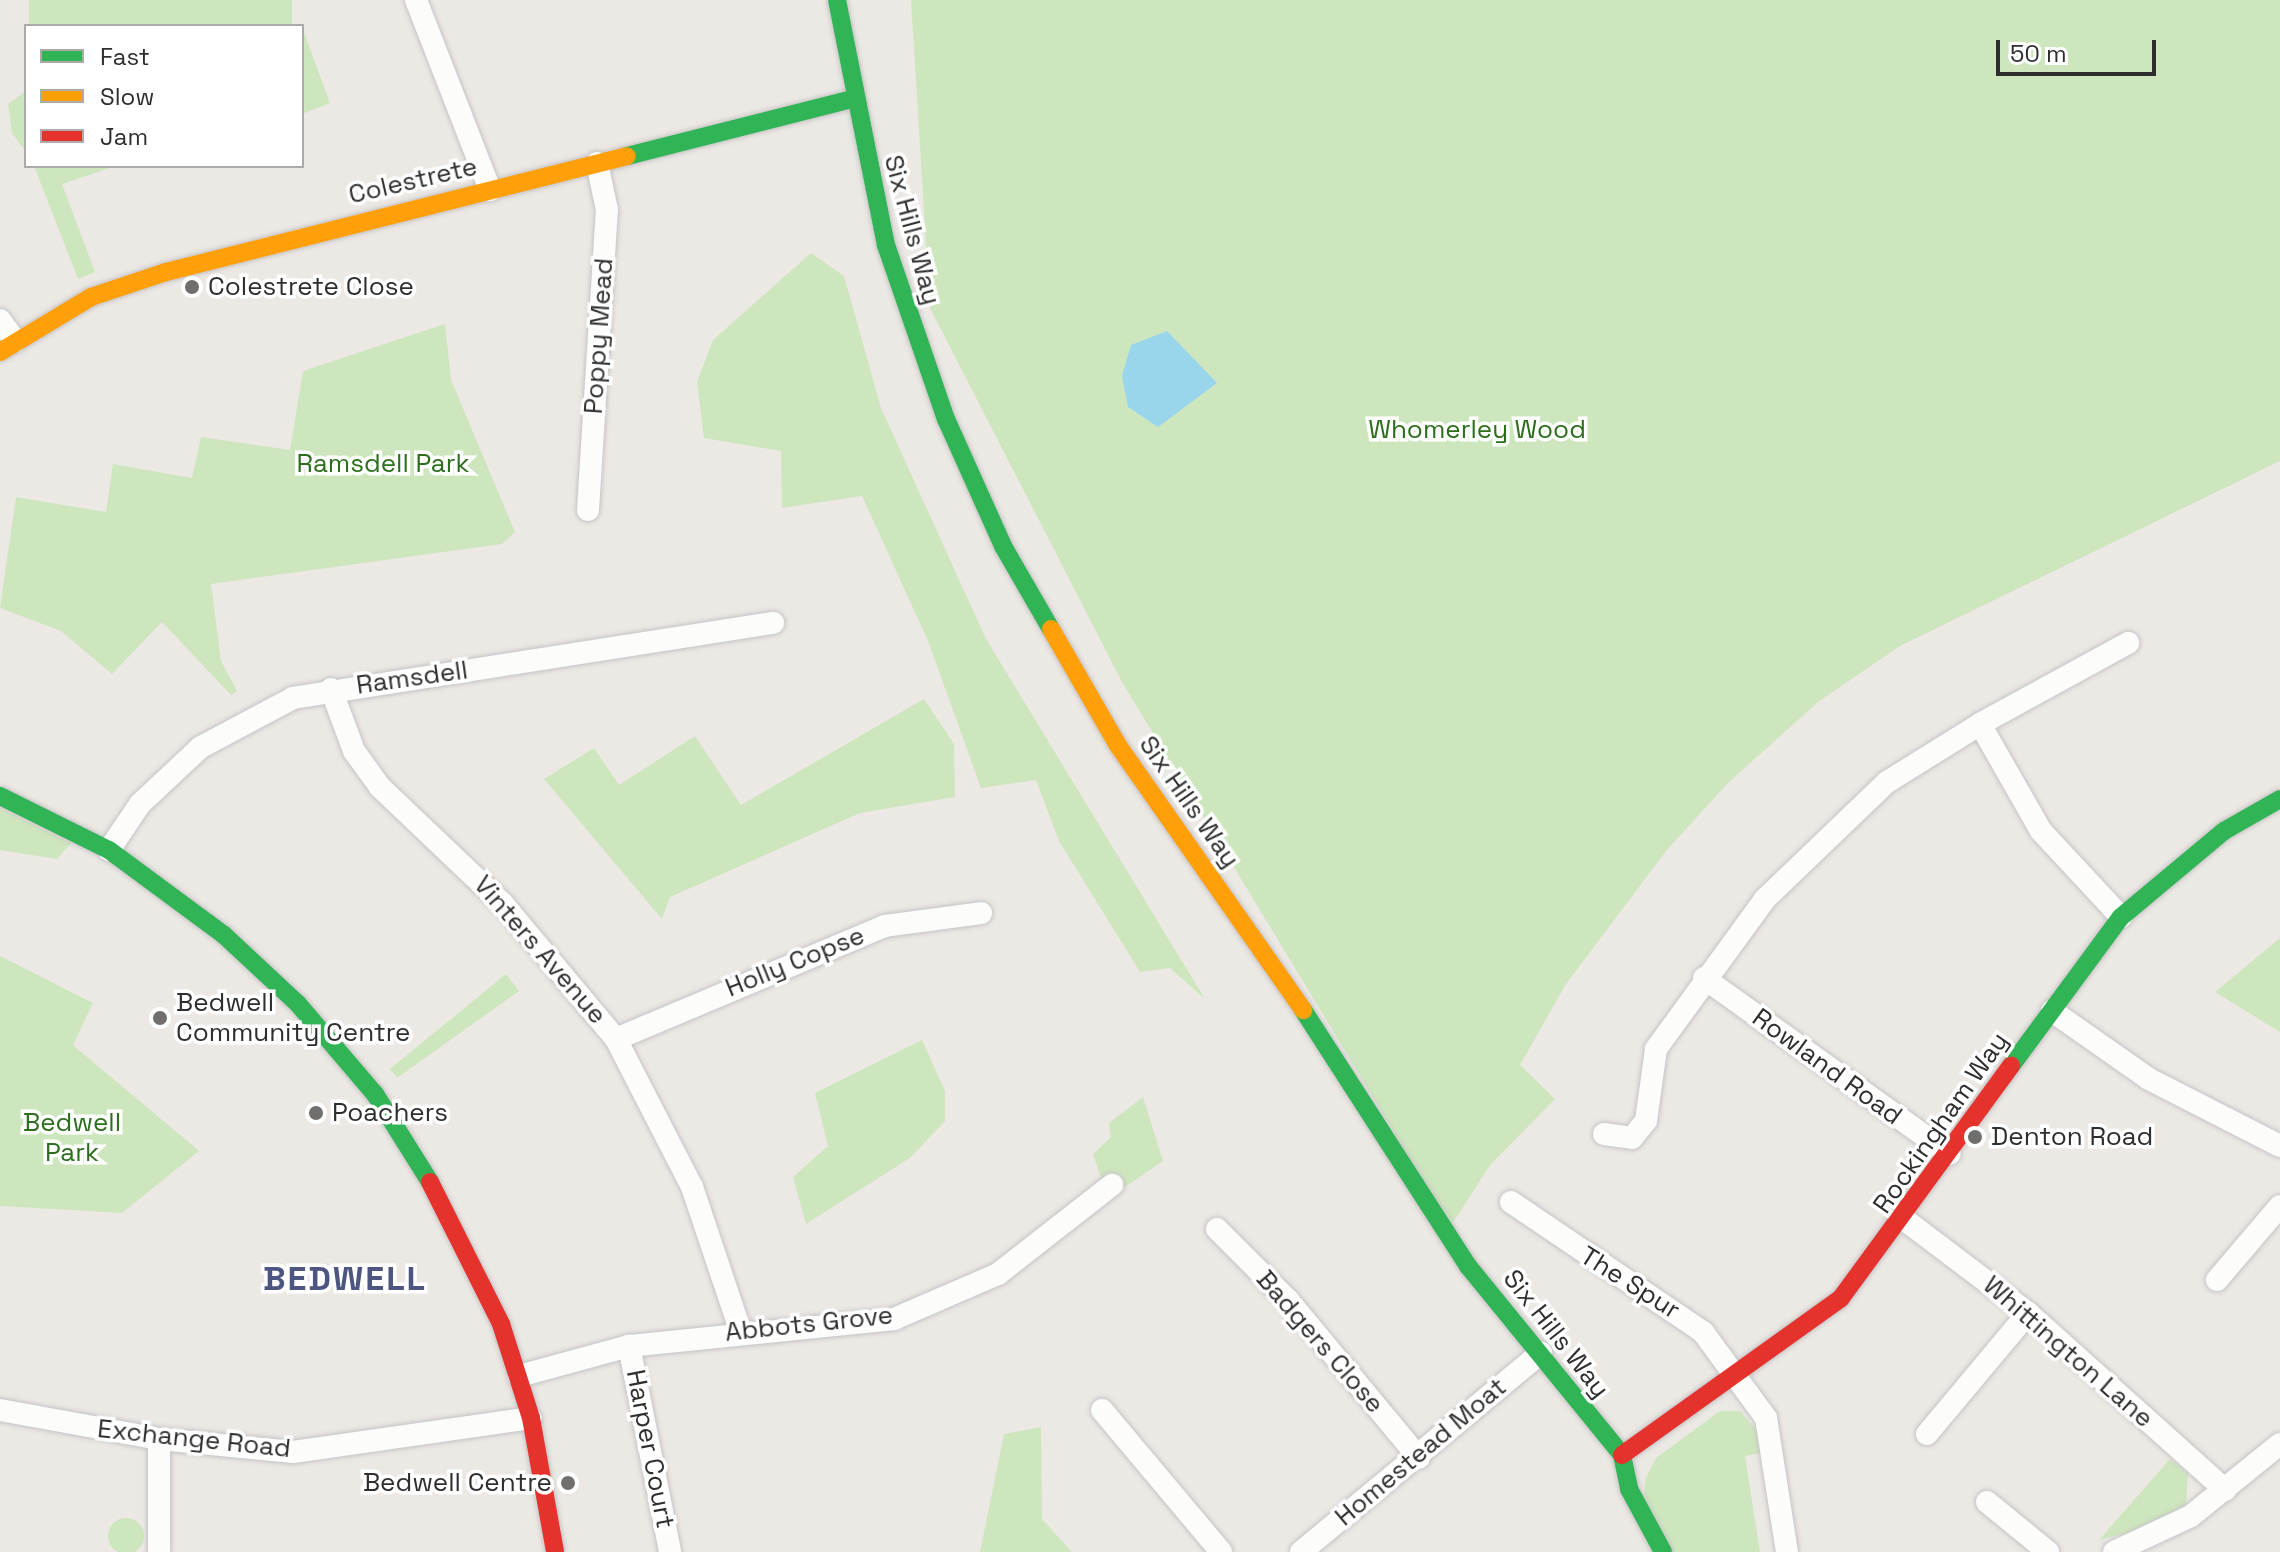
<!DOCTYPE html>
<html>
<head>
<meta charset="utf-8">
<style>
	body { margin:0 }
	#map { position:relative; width:2280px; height:1552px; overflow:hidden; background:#ece8e4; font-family:"Space Grotesk",sans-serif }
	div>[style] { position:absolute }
	.green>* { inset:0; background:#cee6be; transform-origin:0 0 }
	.round { border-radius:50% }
	.water>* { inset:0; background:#99d6ec }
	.roads { filter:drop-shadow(0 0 2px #c5c4c5) drop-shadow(0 0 2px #c5c4c5) }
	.street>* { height:22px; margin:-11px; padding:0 11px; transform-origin:11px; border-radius:11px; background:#fcfcfb }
	.fast>* { height:18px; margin:-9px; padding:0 9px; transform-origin:9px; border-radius:9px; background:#30b455 }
	.slow>* { height:18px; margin:-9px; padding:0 9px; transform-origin:9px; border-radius:9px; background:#ff9f0a }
	.jam>* { height:18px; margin:-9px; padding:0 9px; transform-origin:9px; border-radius:9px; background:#e5322d }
	.dots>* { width:22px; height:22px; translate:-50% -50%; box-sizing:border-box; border:4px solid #fff; border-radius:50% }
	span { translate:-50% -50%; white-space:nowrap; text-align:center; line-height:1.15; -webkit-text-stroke:7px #fff; paint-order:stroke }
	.street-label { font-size:26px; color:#2e2e2e }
	.poi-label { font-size:26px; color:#2e2e2e }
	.left { translate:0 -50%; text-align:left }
	.right { translate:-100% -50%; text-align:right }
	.park-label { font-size:26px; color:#2c6e1b }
	.district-label { font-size:34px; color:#4d5680; font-weight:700; letter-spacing:2px }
	.legend { position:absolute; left:24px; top:24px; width:280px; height:144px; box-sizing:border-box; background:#fff; border:2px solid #ababab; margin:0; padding:10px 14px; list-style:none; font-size:24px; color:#2e2e2e }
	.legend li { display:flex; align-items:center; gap:16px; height:40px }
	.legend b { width:40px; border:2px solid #ababab }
	.scale { position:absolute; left:1996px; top:40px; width:160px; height:36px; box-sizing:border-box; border:4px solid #2e2e2e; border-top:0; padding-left:10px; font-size:24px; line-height:28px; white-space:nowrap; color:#2e2e2e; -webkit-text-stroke:6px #fff; paint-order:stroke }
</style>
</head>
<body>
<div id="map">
	<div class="green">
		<i style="left:29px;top:0;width:263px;height:31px"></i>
		<i style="clip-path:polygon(911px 0,2280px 0,2280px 461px,1900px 646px,1818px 702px,1728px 783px,1666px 851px,1566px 984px,1520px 1065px,1555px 1099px,1490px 1165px,1451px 1226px,1122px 682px,930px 308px)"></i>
		<i style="clip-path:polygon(302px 27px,330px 103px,302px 114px)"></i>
		<i style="clip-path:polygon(26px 91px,26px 152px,12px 133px,8px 104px)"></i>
		<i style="clip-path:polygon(34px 166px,116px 166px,62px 184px,95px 272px,78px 279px)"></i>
		<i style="clip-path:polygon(811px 253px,844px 276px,881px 408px,986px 639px,1205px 999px,1170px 968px,1140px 972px,1059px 841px,1036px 780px,981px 788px,928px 641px,862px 496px,782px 508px,781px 451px,704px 438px,697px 382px,713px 340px)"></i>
		<i style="clip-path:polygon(445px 324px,451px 380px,515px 532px,502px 544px,211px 584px,221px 661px,237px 691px,231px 695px,162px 622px,112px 674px,61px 631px,0 608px,16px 497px,106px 512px,113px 464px,192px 478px,201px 437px,290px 450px,303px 371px)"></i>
		<i style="clip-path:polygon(924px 699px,954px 744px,955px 797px,860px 813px,670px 897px,662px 919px,544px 779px,594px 748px,619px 785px,695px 736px,741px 805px)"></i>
		<i style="clip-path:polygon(0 808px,71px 843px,57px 859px,0 850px)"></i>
		<i style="clip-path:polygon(2280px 938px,2280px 1032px,2215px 992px)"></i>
		<i style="clip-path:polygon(0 956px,93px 1003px,73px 1045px,199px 1151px,122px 1213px,0 1206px)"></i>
		<i style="clip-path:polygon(506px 974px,519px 991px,397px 1078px,390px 1069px)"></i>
		<i style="clip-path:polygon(922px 1040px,945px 1091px,945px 1121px,910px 1158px,806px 1224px,793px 1177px,828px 1146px,815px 1093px)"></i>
		<i style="clip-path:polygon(1143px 1097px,1163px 1161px,1119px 1191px,1102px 1181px,1093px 1154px,1111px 1137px,1109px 1123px)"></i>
		<i style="clip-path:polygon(1720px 1411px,1740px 1411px,1759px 1433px,1762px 1453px,1745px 1456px,1760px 1552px,1671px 1552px,1644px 1500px,1645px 1480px,1656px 1458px)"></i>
		<i style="clip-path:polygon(1041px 1427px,1042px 1519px,1072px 1552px,980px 1552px,1004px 1434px)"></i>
		<i style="clip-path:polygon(2170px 1459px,2188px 1474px,2186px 1505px,2142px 1529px,2099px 1540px)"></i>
		<i class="round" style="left:108px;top:1518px;width:36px;height:36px"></i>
	</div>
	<div class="water">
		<i style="clip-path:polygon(1167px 331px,1217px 383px,1158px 427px,1128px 407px,1122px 376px,1131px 345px)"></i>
	</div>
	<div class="roads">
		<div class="street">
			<i style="left:416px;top:0;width:204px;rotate:68.7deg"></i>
			<i style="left:0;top:320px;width:26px;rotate:54deg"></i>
			<i style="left:588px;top:510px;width:301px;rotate:-86.4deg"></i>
			<i style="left:607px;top:210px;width:48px;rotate:-102deg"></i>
			<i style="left:331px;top:689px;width:66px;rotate:69.6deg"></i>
			<i style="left:354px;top:751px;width:44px;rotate:54.2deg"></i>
			<i style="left:380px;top:787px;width:170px;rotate:43.6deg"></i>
			<i style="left:503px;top:904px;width:176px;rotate:50.1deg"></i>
			<i style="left:616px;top:1039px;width:166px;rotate:62.8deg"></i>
			<i style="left:692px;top:1187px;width:151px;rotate:71.4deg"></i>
			<i style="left:109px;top:850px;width:55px;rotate:-56deg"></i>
			<i style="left:140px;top:804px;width:83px;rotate:-43.1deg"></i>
			<i style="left:201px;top:747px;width:104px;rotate:-28deg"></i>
			<i style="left:293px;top:698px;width:486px;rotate:-8.9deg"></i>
			<i style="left:2121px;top:917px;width:117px;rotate:-132.9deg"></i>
			<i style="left:2041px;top:831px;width:123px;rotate:-119.7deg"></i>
			<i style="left:1980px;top:724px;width:169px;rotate:-28.7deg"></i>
			<i style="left:1704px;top:978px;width:302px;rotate:35.6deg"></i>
			<i style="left:2052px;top:1011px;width:118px;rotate:35deg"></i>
			<i style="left:2149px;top:1079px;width:147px;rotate:27.1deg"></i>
			<i style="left:616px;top:1039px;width:292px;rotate:-22.8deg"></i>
			<i style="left:885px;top:926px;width:97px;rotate:-7.7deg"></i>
			<i style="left:1604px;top:1134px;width:28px;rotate:8deg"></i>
			<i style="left:1632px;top:1138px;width:22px;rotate:-51deg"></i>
			<i style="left:1646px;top:1121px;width:73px;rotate:-82.1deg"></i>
			<i style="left:1656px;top:1049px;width:185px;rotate:-54deg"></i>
			<i style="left:1765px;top:899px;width:169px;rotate:-43.8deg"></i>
			<i style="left:1887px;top:782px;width:110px;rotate:-31.9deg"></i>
			<i style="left:1511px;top:1202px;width:232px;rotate:34.1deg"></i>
			<i style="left:1703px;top:1332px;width:107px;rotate:53.8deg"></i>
			<i style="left:1766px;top:1418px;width:136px;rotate:81.1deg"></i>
			<i style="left:1905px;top:1220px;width:154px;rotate:37.1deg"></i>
			<i style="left:2028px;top:1313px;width:265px;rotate:41.9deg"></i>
			<i style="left:1217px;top:1229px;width:100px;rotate:45deg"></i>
			<i style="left:1288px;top:1300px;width:205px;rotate:50.3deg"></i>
			<i style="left:2217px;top:1280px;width:97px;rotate:-49.6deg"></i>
			<i style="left:629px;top:1346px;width:210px;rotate:78.7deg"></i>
			<i style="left:519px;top:1376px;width:114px;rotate:-15.3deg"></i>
			<i style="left:629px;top:1346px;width:266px;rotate:-5.8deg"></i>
			<i style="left:894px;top:1319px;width:113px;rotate:-23.4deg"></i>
			<i style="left:998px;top:1274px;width:145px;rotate:-38deg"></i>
			<i style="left:0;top:1410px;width:162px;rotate:10.3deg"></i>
			<i style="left:159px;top:1439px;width:135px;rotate:5.5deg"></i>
			<i style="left:293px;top:1452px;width:240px;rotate:-8.1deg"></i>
			<i style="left:1102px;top:1410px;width:185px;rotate:50deg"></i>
			<i style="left:1927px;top:1434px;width:158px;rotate:-50.1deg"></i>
			<i style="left:159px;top:1439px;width:113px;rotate:90deg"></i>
			<i style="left:1987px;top:1502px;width:79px;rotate:39.3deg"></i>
			<i style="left:1301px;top:1552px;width:312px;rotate:-39.7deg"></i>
			<i style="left:2114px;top:1552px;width:85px;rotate:-25.1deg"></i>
			<i style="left:2191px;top:1516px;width:114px;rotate:-39deg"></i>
		</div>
		<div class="fast">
			<i style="left:837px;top:0;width:250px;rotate:78.7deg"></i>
			<i style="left:886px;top:245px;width:184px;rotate:71deg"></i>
			<i style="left:946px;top:419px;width:139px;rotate:65.8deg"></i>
			<i style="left:1003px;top:546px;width:96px;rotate:60deg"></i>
			<i style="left:627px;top:156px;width:232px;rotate:-14.2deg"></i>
			<i style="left:0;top:796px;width:122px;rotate:26.4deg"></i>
			<i style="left:109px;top:850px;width:143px;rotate:36.5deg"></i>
			<i style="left:224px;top:935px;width:101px;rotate:43deg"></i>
			<i style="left:298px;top:1004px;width:118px;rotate:49.5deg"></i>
			<i style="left:375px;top:1094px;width:104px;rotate:58deg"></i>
			<i style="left:1303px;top:1010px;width:305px;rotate:57.2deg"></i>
			<i style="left:1468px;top:1266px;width:244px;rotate:50.8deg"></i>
			<i style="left:1622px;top:1455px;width:35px;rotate:78deg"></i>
			<i style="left:1629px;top:1489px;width:72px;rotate:61.6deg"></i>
			<i style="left:2011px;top:1066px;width:185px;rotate:-53.6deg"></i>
			<i style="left:2121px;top:917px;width:134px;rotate:-39.9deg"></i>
			<i style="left:2224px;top:831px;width:64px;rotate:-29.7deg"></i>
		</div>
		<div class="slow">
			<i style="left:0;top:352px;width:106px;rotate:-31.1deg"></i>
			<i style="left:91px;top:297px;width:79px;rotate:-18.4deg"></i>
			<i style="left:166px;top:272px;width:475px;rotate:-14.1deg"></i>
			<i style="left:1051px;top:629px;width:133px;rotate:60.1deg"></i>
			<i style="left:1117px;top:744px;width:325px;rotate:55deg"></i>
		</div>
		<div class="jam">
			<i style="left:430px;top:1182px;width:159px;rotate:63.4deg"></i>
			<i style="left:501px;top:1324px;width:99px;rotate:72.3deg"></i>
			<i style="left:531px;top:1418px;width:136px;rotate:79.8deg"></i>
			<i style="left:1622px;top:1455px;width:269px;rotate:-35.6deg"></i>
			<i style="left:1841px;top:1298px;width:288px;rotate:-53.8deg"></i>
		</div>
	</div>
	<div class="dots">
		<i style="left:192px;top:287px;background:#706f6e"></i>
		<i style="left:160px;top:1018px;background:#706f6e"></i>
		<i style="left:316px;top:1113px;background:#706f6e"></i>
		<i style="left:1975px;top:1137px;background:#706f6e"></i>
		<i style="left:568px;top:1483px;background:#706f6e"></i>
	</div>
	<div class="street-label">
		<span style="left:413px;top:181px;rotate:-13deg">Colestrete</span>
		<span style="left:912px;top:230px;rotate:75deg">Six Hills Way</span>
		<span style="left:599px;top:336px;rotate:-86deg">Poppy Mead</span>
		<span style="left:412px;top:678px;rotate:-8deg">Ramsdell</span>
		<span style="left:1189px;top:802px;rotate:55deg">Six Hills Way</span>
		<span style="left:540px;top:950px;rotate:49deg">Vinters Avenue</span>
		<span style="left:795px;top:962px;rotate:-22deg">Holly Copse</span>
		<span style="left:1827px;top:1067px;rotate:36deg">Rowland Road</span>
		<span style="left:1941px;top:1123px;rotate:-55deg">Rockingham Way</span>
		<span style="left:1630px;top:1283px;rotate:32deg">The Spur</span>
		<span style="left:809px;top:1324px;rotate:-6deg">Abbots Grove</span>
		<span style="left:1556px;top:1334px;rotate:52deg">Six Hills Way</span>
		<span style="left:1320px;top:1342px;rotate:49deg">Badgers Close</span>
		<span style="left:2068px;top:1352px;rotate:41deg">Whittington Lane</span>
		<span style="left:194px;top:1439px;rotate:6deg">Exchange Road</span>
		<span style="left:650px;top:1449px;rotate:79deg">Harper Court</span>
		<span style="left:1421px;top:1452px;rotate:-40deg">Homestead Moat</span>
	</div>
	<div class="poi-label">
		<span class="left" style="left:208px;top:287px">Colestrete Close</span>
		<span class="left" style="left:176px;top:1018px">Bedwell<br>Community Centre</span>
		<span class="left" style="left:332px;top:1113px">Poachers</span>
		<span class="left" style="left:1991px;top:1137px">Denton Road</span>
		<span class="right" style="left:552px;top:1483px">Bedwell Centre</span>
	</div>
	<div class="park-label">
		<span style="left:1477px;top:430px">Whomerley Wood</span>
		<span style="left:383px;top:464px">Ramsdell Park</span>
		<span style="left:72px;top:1138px">Bedwell<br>Park</span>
	</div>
	<div class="district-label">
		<span style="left:345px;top:1279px">BEDWELL</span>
	</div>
	<ul class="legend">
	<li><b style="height:10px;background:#30b455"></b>Fast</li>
	<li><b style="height:10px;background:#ff9f0a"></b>Slow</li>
	<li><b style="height:10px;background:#e5322d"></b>Jam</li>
	</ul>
	<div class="scale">50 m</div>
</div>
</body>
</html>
